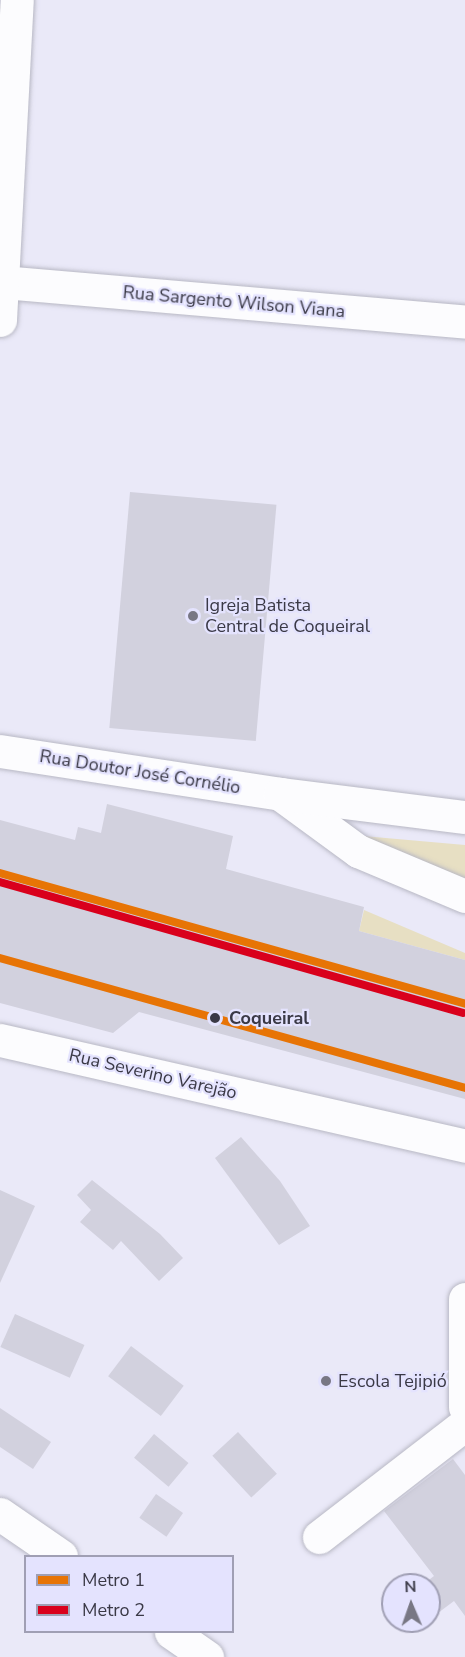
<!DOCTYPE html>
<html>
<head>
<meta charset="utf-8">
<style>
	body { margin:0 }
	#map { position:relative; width:465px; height:1657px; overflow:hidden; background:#eae9f8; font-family:"Nunito Sans",sans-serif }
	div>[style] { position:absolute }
	.green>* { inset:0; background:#e7dfc3 }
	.building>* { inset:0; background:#d2d1de; transform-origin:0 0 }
	.roads { filter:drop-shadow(0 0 2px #b8b8c4) drop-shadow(0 0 2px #b8b8c4) }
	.minor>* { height:33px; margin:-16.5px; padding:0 16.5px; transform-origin:16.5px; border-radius:16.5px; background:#fcfcfe }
	.tertiary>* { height:33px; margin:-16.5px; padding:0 16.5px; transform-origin:16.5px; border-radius:16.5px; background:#fcfcfe }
	.metro-1>* { height:8px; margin:-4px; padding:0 4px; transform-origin:4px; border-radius:4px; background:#e77405 }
	.metro-2>* { height:8px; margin:-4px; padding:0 4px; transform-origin:4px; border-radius:4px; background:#d9001c }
	.dots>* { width:16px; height:16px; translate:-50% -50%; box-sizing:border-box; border:3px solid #e4e3fe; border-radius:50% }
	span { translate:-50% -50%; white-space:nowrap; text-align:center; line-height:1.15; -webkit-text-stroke:4.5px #e4e3fe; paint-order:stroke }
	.street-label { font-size:18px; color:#3a3946 }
	.poi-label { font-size:18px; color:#3a3946 }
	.left { translate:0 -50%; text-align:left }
	.stop-label { font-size:18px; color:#3a3946; font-weight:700 }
	.legend { position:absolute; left:24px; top:1555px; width:210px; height:78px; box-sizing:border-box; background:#e4e3fe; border:2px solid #a09fb4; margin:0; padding:8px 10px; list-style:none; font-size:18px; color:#3a3946 }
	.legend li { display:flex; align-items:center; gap:12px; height:30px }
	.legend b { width:30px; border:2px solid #a09fb4 }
	.north { position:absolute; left:381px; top:1573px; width:60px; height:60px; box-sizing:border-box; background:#e4e3fe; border:2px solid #a09fb4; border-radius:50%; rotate:358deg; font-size:16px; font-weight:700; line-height:24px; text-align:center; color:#3a3946 }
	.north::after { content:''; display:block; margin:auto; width:21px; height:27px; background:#787784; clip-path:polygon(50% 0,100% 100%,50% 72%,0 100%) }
</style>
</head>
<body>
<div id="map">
	<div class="green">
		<i style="clip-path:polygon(363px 836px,465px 845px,465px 886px)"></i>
		<i style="clip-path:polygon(364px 910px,465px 953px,465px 960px,359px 931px)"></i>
	</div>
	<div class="building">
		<i style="left:130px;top:492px;width:147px;height:237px;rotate:5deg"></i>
		<i style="clip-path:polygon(107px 804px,233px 836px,226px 869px,364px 907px,359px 931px,465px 960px,465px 1099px,139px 1012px,113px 1033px,0 1003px,0 820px,75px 840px,78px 827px,101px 833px)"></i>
		<i style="clip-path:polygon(241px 1137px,280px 1181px,310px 1226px,279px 1245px,215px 1158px)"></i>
		<i style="clip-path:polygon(92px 1180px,160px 1234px,183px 1258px,159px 1281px,121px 1241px,113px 1250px,80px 1222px,91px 1210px,77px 1195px)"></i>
		<i style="clip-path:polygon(0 1190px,35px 1206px,0 1283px)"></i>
		<i style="left:15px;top:1314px;width:76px;height:36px;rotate:24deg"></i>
		<i style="left:131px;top:1346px;width:66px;height:38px;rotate:37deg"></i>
		<i style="clip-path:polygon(0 1408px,51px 1442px,33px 1469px,0 1447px)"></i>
		<i style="left:238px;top:1432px;width:57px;height:35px;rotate:47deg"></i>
		<i style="left:154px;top:1434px;width:45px;height:31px;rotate:40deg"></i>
		<i style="clip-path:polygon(453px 1459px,465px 1475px,465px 1616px,454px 1601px,438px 1613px,429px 1601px,429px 1585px,422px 1585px,434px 1576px,384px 1511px)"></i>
		<i style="left:156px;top:1494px;width:33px;height:29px;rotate:35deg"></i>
	</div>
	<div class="roads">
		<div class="minor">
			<i style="left:3px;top:282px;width:464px;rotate:4.9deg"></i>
			<i style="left:280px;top:794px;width:97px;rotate:36.2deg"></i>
			<i style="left:358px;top:851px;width:116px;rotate:22.8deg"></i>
			<i style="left:0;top:1514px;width:74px;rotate:34.5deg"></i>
			<i style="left:319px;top:1537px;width:185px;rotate:-37.7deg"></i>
			<i style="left:171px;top:1632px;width:44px;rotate:34.8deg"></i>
		</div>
		<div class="tertiary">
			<i style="left:0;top:320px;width:320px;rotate:-87deg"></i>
			<i style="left:0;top:751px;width:283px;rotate:8.7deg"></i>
			<i style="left:280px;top:794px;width:186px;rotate:7.1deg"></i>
			<i style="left:0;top:1040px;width:477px;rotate:12.8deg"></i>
			<i style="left:465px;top:1299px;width:108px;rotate:90deg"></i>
		</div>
	</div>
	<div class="metro-1">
		<i style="left:0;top:873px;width:483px;rotate:15.7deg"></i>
		<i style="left:0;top:958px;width:483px;rotate:15.6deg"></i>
	</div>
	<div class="metro-2">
		<i style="left:0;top:882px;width:481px;rotate:15.8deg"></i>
	</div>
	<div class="dots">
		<i style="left:193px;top:616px;background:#787784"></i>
		<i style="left:215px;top:1018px;background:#3a3946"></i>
		<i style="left:326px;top:1381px;background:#787784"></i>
	</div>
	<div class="street-label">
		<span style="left:234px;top:302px;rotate:5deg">Rua Sargento Wilson Viana</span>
		<span style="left:140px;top:772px;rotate:9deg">Rua Doutor José Cornélio</span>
		<span style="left:153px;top:1074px;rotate:13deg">Rua Severino Varejão</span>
	</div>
	<div class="poi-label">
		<span class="left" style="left:205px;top:616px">Igreja Batista<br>Central de Coqueiral</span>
		<span class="left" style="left:338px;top:1381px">Escola Tejipió</span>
	</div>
	<div class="stop-label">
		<span class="left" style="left:229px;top:1018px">Coqueiral</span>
	</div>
	<ul class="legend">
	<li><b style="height:8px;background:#e77405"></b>Metro 1</li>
	<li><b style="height:8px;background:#d9001c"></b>Metro 2</li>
	</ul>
	<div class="north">N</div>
</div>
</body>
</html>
